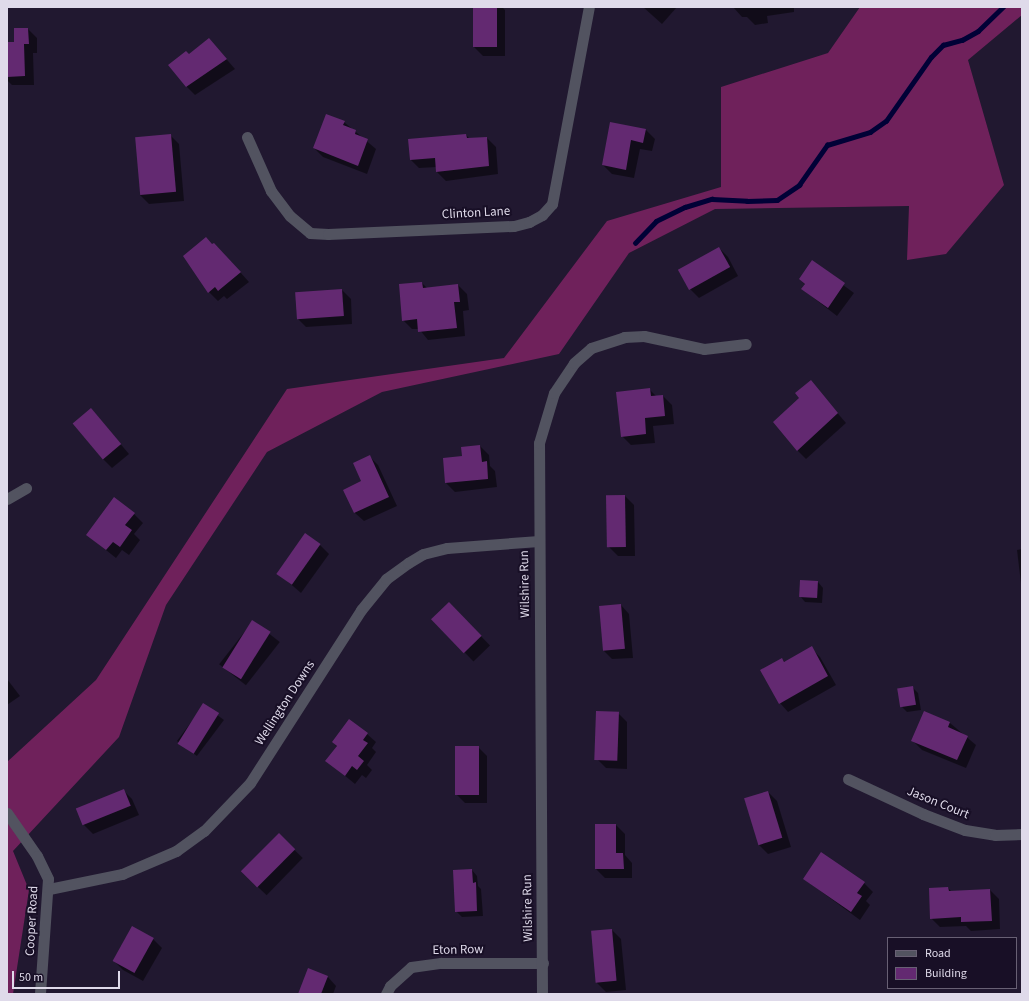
<!DOCTYPE html>
<html>
<head>
<meta charset="utf-8">
<style>
	body { margin:0 }
	#map { position:relative; width:1029px; height:1001px; overflow:hidden; background:#211830; font-family:"Source Sans 3",sans-serif }
	div>[style] { position:absolute }
	.forest>* { inset:0; background:#6f215b }
	.shadow>* { inset:0; background:#0007; transform-origin:0 0 }
	.stream>* { height:4.5px; margin:-2.25px; padding:0 2.25px; transform-origin:2.25px; border-radius:2.25px; background:#000136 }
	.building>* { inset:0; background:#632971; transform-origin:0 0 }
	.minor>* { height:11px; margin:-5.5px; padding:0 5.5px; transform-origin:5.5px; border-radius:5.5px; background:#525360 }
	span { translate:-50% -50%; white-space:nowrap; text-align:center; line-height:1.15; -webkit-text-stroke:4px #180f26; paint-order:stroke }
	.street-label { font-size:13px; color:#dfdaea }
	.frame { position:absolute; inset:0; border:8px solid #dfdaea; pointer-events:none }
	.legend { position:absolute; left:887px; top:937px; width:130px; height:52px; box-sizing:border-box; background:#180f26; border:1px solid #686074; margin:0; padding:5px 7px; list-style:none; font-size:12px; color:#dfdaea }
	.legend li { display:flex; align-items:center; gap:8px; height:20px }
	.legend b { width:20px; border:1px solid #686074 }
	.scale { position:absolute; left:12px; top:971px; width:108px; height:18px; box-sizing:border-box; border:2px solid #dfdaea; border-top:0; padding-left:5px; font-size:12px; line-height:14px; white-space:nowrap; color:#dfdaea; -webkit-text-stroke:3px #180f26; paint-order:stroke }
</style>
</head>
<body>
<div id="map">
	<div class="forest">
		<i style="clip-path:polygon(860px 7px,1022px 7px,1022px 15px,968px 60px,1004px 185px,946px 254px,907px 260px,909px 206px,715px 209px,629px 253px,559px 354px,382px 392px,267px 452px,166px 605px,119px 737px,13px 851px,29px 890px,13px 994px,7px 994px,7px 762px,96px 680px,287px 389px,504px 358px,607px 221px,721px 187px,721px 87px,828px 53px)"></i>
	</div>
	<div class="shadow">
		<i style="clip-path:polygon(474px 7px,502px 7px,505px 10px,505px 56px,483px 56px,474px 47px)"></i>
		<i style="clip-path:polygon(643px 7px,677px 7px,662px 24px)"></i>
		<i style="clip-path:polygon(733px 7px,794px 7px,794px 12px,767px 16px,768px 23px,755px 25px,747px 17px,742px 17px)"></i>
		<i style="clip-path:polygon(28px 29px,37px 38px,37px 53px,33px 53px,34px 85px,12px 85px,7px 80px,7px 43px,15px 43px)"></i>
		<i style="clip-path:polygon(209px 39px,235px 69px,195px 95px,186px 86px,189px 55px)"></i>
		<i style="clip-path:polygon(344px 122px,376px 149px,367px 174px,323px 157px,314px 148px)"></i>
		<i style="clip-path:polygon(611px 123px,646px 130px,655px 139px,652px 151px,640px 149px,634px 178px,612px 174px,603px 165px)"></i>
		<i style="clip-path:polygon(170px 135px,179px 144px,184px 201px,149px 204px,140px 195px)"></i>
		<i style="clip-path:polygon(466px 135px,470px 139px,487px 138px,496px 147px,498px 174px,446px 181px,437px 172px,437px 167px,419px 168px,410px 159px)"></i>
		<i style="clip-path:polygon(212px 245px,223px 253px,249px 282px,227px 299px,224px 296px,218px 301px,209px 292px)"></i>
		<i style="clip-path:polygon(719px 248px,728px 257px,738px 276px,699px 298px,690px 289px)"></i>
		<i style="clip-path:polygon(812px 262px,854px 293px,837px 316px,802px 289px,805px 285px,800px 279px)"></i>
		<i style="clip-path:polygon(422px 283px,427px 288px,458px 285px,467px 294px,469px 310px,463px 311px,465px 336px,428px 340px,419px 329px,412px 329px,403px 320px)"></i>
		<i style="clip-path:polygon(342px 290px,351px 299px,352px 324px,306px 327px,297px 318px)"></i>
		<i style="clip-path:polygon(811px 382px,846px 423px,806px 459px,797px 450px,801px 398px)"></i>
		<i style="clip-path:polygon(650px 390px,657px 397px,663px 396px,672px 405px,674px 424px,653px 426px,655px 443px,631px 445px,622px 436px)"></i>
		<i style="clip-path:polygon(91px 409px,129px 454px,112px 468px,103px 459px)"></i>
		<i style="clip-path:polygon(480px 446px,489px 455px,490px 466px,495px 471px,497px 487px,455px 492px,446px 483px,463px 457px)"></i>
		<i style="clip-path:polygon(369px 456px,378px 465px,397px 506px,364px 521px,355px 513px,345px 490px,362px 482px)"></i>
		<i style="clip-path:polygon(625px 496px,634px 505px,635px 556px,618px 556px,609px 547px)"></i>
		<i style="clip-path:polygon(134px 514px,143px 523px,134px 534px,140px 540px,129px 555px,122px 550px,116px 558px,87px 535px)"></i>
		<i style="clip-path:polygon(320px 545px,329px 554px,301px 593px,279px 574px)"></i>
		<i style="clip-path:polygon(1022px 549px,1022px 592px,1017px 550px)"></i>
		<i style="clip-path:polygon(818px 582px,823px 588px,822px 603px,805px 602px,800px 596px)"></i>
		<i style="left:449px;top:603px;width:59px;height:23px;rotate:46deg"></i>
		<i style="clip-path:polygon(621px 605px,629px 614px,633px 658px,612px 659px,603px 650px)"></i>
		<i style="left:253px;top:621px;width:34px;height:55px;rotate:38deg"></i>
		<i style="clip-path:polygon(811px 648px,820px 657px,836px 685px,788px 712px,780px 703px,782px 659px,785px 662px)"></i>
		<i style="clip-path:polygon(7px 679px,20px 696px,7px 705px)"></i>
		<i style="clip-path:polygon(912px 687px,918px 693px,921px 710px,907px 712px,901px 706px)"></i>
		<i style="left:204px;top:705px;width:25px;height:45px;rotate:37deg"></i>
		<i style="clip-path:polygon(925px 712px,950px 723px,976px 745px,966px 768px,922px 750px,913px 741px)"></i>
		<i style="clip-path:polygon(618px 713px,627px 722px,627px 769px,606px 768px,597px 759px)"></i>
		<i style="clip-path:polygon(367px 734px,376px 742px,372px 748px,376px 752px,367px 765px,372px 770px,366px 778px,362px 775px,355px 784px,327px 761px,337px 747px,333px 742px)"></i>
		<i style="clip-path:polygon(478px 747px,487px 756px,487px 803px,465px 803px,456px 794px)"></i>
		<i style="clip-path:polygon(123px 790px,132px 799px,139px 815px,93px 834px,84px 825px,77px 809px)"></i>
		<i style="clip-path:polygon(768px 792px,777px 801px,791px 847px,768px 854px,759px 845px)"></i>
		<i style="clip-path:polygon(596px 825px,616px 825px,625px 834px,625px 855px,632px 863px,632px 878px,605px 878px,596px 869px)"></i>
		<i style="left:279px;top:835px;width:33px;height:52px;rotate:44deg"></i>
		<i style="clip-path:polygon(472px 870px,477px 876px,478px 886px,481px 889px,483px 916px,462px 917px,456px 911px)"></i>
		<i style="clip-path:polygon(804px 879px,864px 883px,873px 892px,866px 901px,870px 905px,860px 920px)"></i>
		<i style="clip-path:polygon(948px 888px,952px 892px,990px 890px,999px 899px,1000px 929px,971px 931px,966px 926px,940px 927px,931px 918px)"></i>
		<i style="clip-path:polygon(612px 930px,621px 939px,626px 990px,606px 992px,597px 983px)"></i>
		<i style="clip-path:polygon(153px 939px,162px 948px,143px 981px,123px 970px,114px 961px)"></i>
		<i style="clip-path:polygon(328px 977px,336px 986px,333px 994px,299px 994px)"></i>
	</div>
	<div class="stream">
		<i style="left:635px;top:243px;width:30px;rotate:-46deg"></i>
		<i style="left:656px;top:221px;width:32px;rotate:-26deg"></i>
		<i style="left:685px;top:207px;width:28px;rotate:-17deg"></i>
		<i style="left:712px;top:199px;width:35px;rotate:3deg"></i>
		<i style="left:747px;top:201px;width:30px;rotate:-2deg"></i>
		<i style="left:777px;top:200px;width:27px;rotate:-34deg"></i>
		<i style="left:799px;top:185px;width:49px;rotate:-55deg"></i>
		<i style="left:827px;top:145px;width:45px;rotate:-16.8deg"></i>
		<i style="left:870px;top:132px;width:19px;rotate:-35deg"></i>
		<i style="left:886px;top:121px;width:78px;rotate:-54.9deg"></i>
		<i style="left:931px;top:57px;width:17px;rotate:-45deg"></i>
		<i style="left:943px;top:45px;width:20px;rotate:-15deg"></i>
		<i style="left:962px;top:40px;width:18px;rotate:-29deg"></i>
		<i style="left:978px;top:31px;width:35px;rotate:-44deg"></i>
	</div>
	<div class="building">
		<i style="left:473px;top:7px;width:24px;height:40px"></i>
		<i style="clip-path:polygon(14px 28px,28px 28px,29px 44px,24px 44px,25px 76px,7px 77px,7px 42px,14px 42px)"></i>
		<i style="clip-path:polygon(209px 38px,227px 59px,186px 87px,168px 65px,186px 51px,189px 54px)"></i>
		<i style="clip-path:polygon(326px 114px,345px 121px,343px 125px,356px 130px,355px 134px,368px 139px,358px 166px,313px 148px)"></i>
		<i style="clip-path:polygon(610px 122px,646px 129px,643px 143px,631px 140px,626px 170px,602px 165px)"></i>
		<i style="left:171px;top:134px;width:58px;height:36px;rotate:85deg"></i>
		<i style="clip-path:polygon(466px 134px,467px 138px,487px 137px,489px 166px,436px 172px,435px 158px,410px 160px,408px 139px)"></i>
		<i style="clip-path:polygon(206px 237px,212px 244px,214px 243px,241px 272px,218px 291px,215px 287px,208px 293px,183px 256px)"></i>
		<i style="left:719px;top:247px;width:23px;height:47px;rotate:61deg"></i>
		<i style="clip-path:polygon(812px 260px,845px 283px,828px 308px,801px 289px,805px 284px,799px 279px)"></i>
		<i style="clip-path:polygon(422px 282px,423px 288px,458px 284px,460px 302px,454px 302px,457px 328px,418px 332px,417px 319px,402px 321px,399px 284px)"></i>
		<i style="left:342px;top:289px;width:27px;height:47px;rotate:86deg"></i>
		<i style="clip-path:polygon(811px 380px,838px 413px,797px 451px,773px 422px,799px 398px,795px 393px)"></i>
		<i style="clip-path:polygon(650px 388px,651px 396px,663px 395px,665px 416px,645px 418px,646px 434px,621px 437px,616px 392px)"></i>
		<i style="left:91px;top:408px;width:47px;height:24px;rotate:50deg"></i>
		<i style="clip-path:polygon(480px 445px,482px 462px,487px 461px,488px 479px,445px 483px,443px 458px,462px 456px,461px 447px)"></i>
		<i style="clip-path:polygon(370px 455px,389px 497px,354px 513px,343px 490px,361px 481px,353px 463px)"></i>
		<i style="left:625px;top:495px;width:52px;height:19px;rotate:89deg"></i>
		<i style="clip-path:polygon(114px 497px,135px 513px,125px 525px,132px 530px,120px 547px,113px 542px,106px 550px,86px 535px)"></i>
		<i style="left:305px;top:533px;width:19px;height:50px;rotate:35deg"></i>
		<i style="left:800px;top:580px;width:18px;height:17px;rotate:3deg"></i>
		<i style="left:449px;top:602px;width:47px;height:25px;rotate:46deg"></i>
		<i style="left:621px;top:604px;width:45px;height:22px;rotate:85deg"></i>
		<i style="left:252px;top:620px;width:22px;height:56px;rotate:32deg"></i>
		<i style="clip-path:polygon(812px 646px,828px 676px,779px 704px,760px 670px,782px 658px,784px 662px)"></i>
		<i style="left:913px;top:686px;width:19px;height:16px;rotate:81deg"></i>
		<i style="left:203px;top:703px;width:19px;height:48px;rotate:32deg"></i>
		<i style="left:596px;top:711px;width:23px;height:49px;rotate:2deg"></i>
		<i style="clip-path:polygon(924px 711px,950px 722px,948px 727px,968px 736px,957px 760px,911px 741px)"></i>
		<i style="clip-path:polygon(349px 719px,368px 733px,363px 740px,368px 743px,358px 756px,364px 761px,357px 770px,352px 766px,345px 776px,325px 761px,337px 746px,332px 742px)"></i>
		<i style="left:455px;top:746px;width:24px;height:49px"></i>
		<i style="left:124px;top:789px;width:18px;height:52px;rotate:68deg"></i>
		<i style="left:768px;top:791px;width:49px;height:25px;rotate:73deg"></i>
		<i style="clip-path:polygon(595px 824px,616px 824px,616px 853px,623px 853px,624px 869px,595px 869px)"></i>
		<i style="left:279px;top:833px;width:23px;height:54px;rotate:45deg"></i>
		<i style="clip-path:polygon(821px 852px,865px 882px,857px 893px,862px 896px,851px 912px,803px 879px)"></i>
		<i style="clip-path:polygon(472px 869px,473px 883px,476px 882px,477px 911px,455px 912px,453px 870px)"></i>
		<i style="clip-path:polygon(948px 887px,949px 891px,990px 889px,992px 921px,961px 922px,961px 917px,930px 919px,929px 888px)"></i>
		<i style="left:132px;top:926px;width:25px;height:40px;rotate:29deg"></i>
		<i style="left:612px;top:929px;width:52px;height:21px;rotate:85deg"></i>
		<i style="clip-path:polygon(308px 968px,328px 976px,321px 994px,298px 994px)"></i>
	</div>
	<div class="minor">
		<i style="left:247px;top:137px;width:59px;rotate:66deg"></i>
		<i style="left:271px;top:191px;width:31px;rotate:53deg"></i>
		<i style="left:290px;top:216px;width:26px;rotate:40deg"></i>
		<i style="left:310px;top:233px;width:18px;rotate:3deg"></i>
		<i style="left:328px;top:234px;width:186px;rotate:-2.5deg"></i>
		<i style="left:514px;top:226px;width:16px;rotate:-15deg"></i>
		<i style="left:529px;top:222px;width:15px;rotate:-28deg"></i>
		<i style="left:542px;top:215px;width:15px;rotate:-48deg"></i>
		<i style="left:552px;top:204px;width:200px;rotate:-79.4deg"></i>
		<i style="left:7px;top:499px;width:22px;rotate:-30deg"></i>
		<i style="left:848px;top:779px;width:83px;rotate:25deg"></i>
		<i style="left:923px;top:814px;width:45px;rotate:20.9deg"></i>
		<i style="left:965px;top:830px;width:30px;rotate:9deg"></i>
		<i style="left:995px;top:835px;width:27px;rotate:-2deg"></i>
		<i style="left:7px;top:813px;width:52px;rotate:55.1deg"></i>
		<i style="left:37px;top:856px;width:25px;rotate:64deg"></i>
		<i style="left:48px;top:879px;width:115px;rotate:94deg"></i>
		<i style="left:49px;top:889px;width:75px;rotate:-11.6deg"></i>
		<i style="left:122px;top:874px;width:59px;rotate:-23.1deg"></i>
		<i style="left:176px;top:851px;width:34px;rotate:-36deg"></i>
		<i style="left:204px;top:831px;width:66px;rotate:-46.2deg"></i>
		<i style="left:250px;top:783px;width:206px;rotate:-57.3deg"></i>
		<i style="left:361px;top:610px;width:40px;rotate:-51deg"></i>
		<i style="left:386px;top:579px;width:27px;rotate:-36deg"></i>
		<i style="left:408px;top:563px;width:17px;rotate:-31deg"></i>
		<i style="left:423px;top:554px;width:25px;rotate:-14deg"></i>
		<i style="left:447px;top:548px;width:92px;rotate:-4.4deg"></i>
		<i style="left:386px;top:994px;width:9px;rotate:-63deg"></i>
		<i style="left:390px;top:986px;width:28px;rotate:-42deg"></i>
		<i style="left:411px;top:967px;width:30px;rotate:-8deg"></i>
		<i style="left:441px;top:963px;width:102px"></i>
		<i style="left:542px;top:994px;width:551px;rotate:-90.31deg"></i>
		<i style="left:539px;top:443px;width:52px;rotate:-73.3deg"></i>
		<i style="left:554px;top:393px;width:36px;rotate:-56deg"></i>
		<i style="left:574px;top:363px;width:23px;rotate:-41deg"></i>
		<i style="left:591px;top:348px;width:35px;rotate:-18deg"></i>
		<i style="left:624px;top:337px;width:20px;rotate:-3deg"></i>
		<i style="left:644px;top:336px;width:61px;rotate:12.2deg"></i>
		<i style="left:704px;top:349px;width:42px;rotate:-6.8deg"></i>
	</div>
	<div class="street-label">
		<span style="left:476px;top:213px;rotate:-3deg">Clinton Lane</span>
		<span style="left:525px;top:584px;rotate:-91deg">Wilshire Run</span>
		<span style="left:285px;top:703px;rotate:-57deg">Wellington Downs</span>
		<span style="left:938px;top:803px;rotate:22deg">Jason Court</span>
		<span style="left:528px;top:908px;rotate:-91deg">Wilshire Run</span>
		<span style="left:32px;top:921px;rotate:-87deg">Cooper Road</span>
		<span style="left:458px;top:950px;rotate:-1deg">Eton Row</span>
	</div>
	<div class="frame"></div>
	<ul class="legend">
	<li><b style="height:5px;background:#525360"></b>Road</li>
	<li><b style="height:11px;background:#632971"></b>Building</li>
	</ul>
	<div class="scale">50 m</div>
</div>
</body>
</html>
